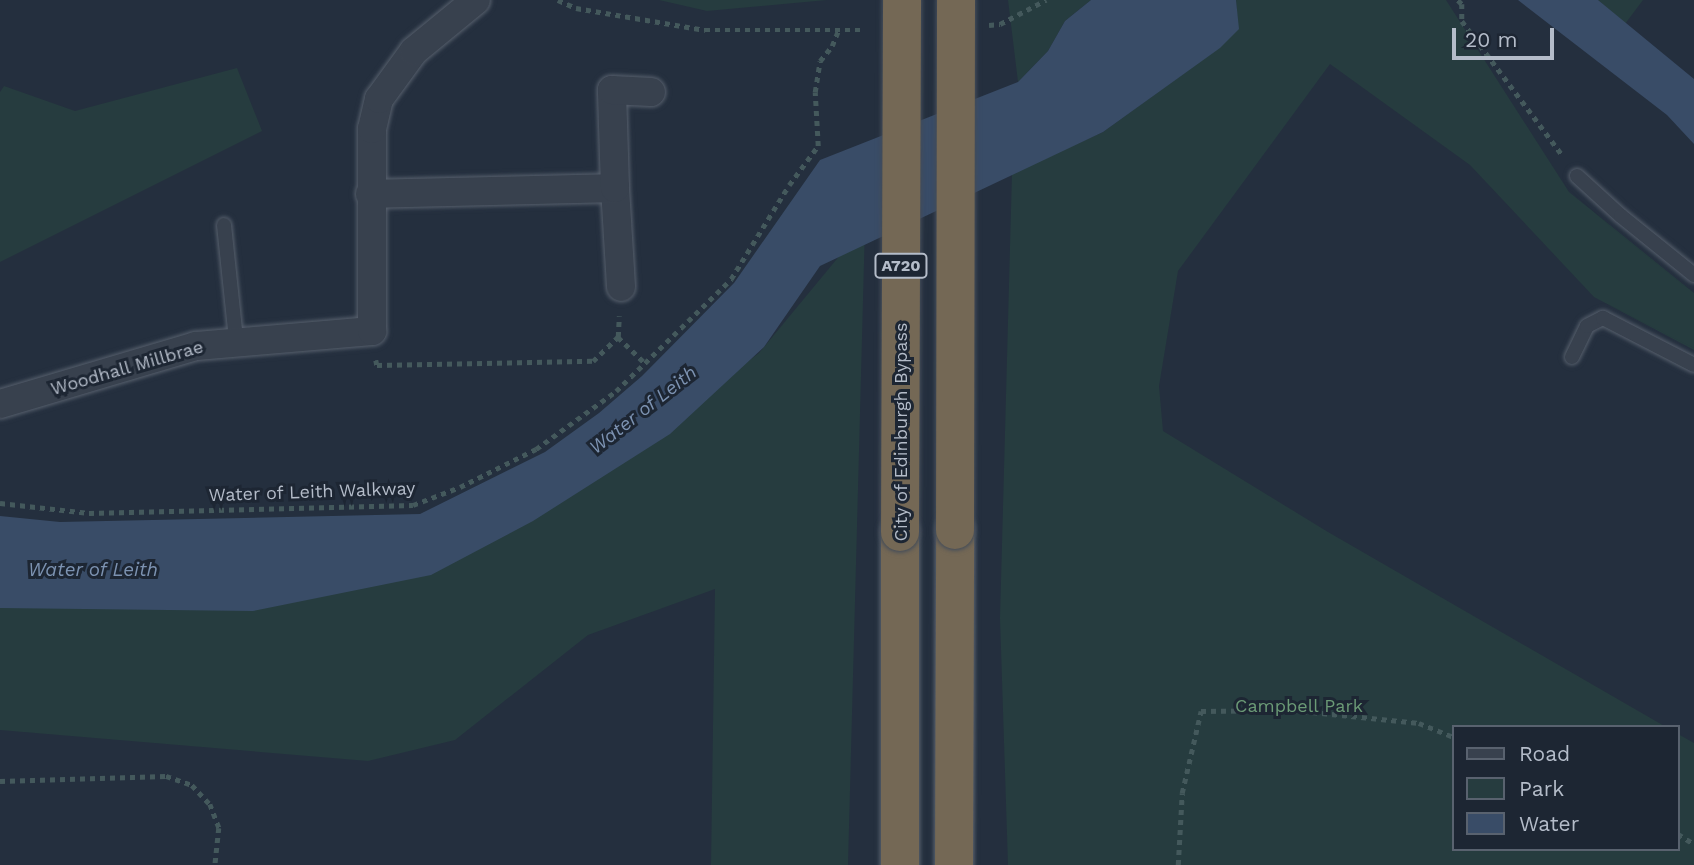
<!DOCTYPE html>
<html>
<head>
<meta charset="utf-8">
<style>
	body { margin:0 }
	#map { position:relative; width:1694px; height:865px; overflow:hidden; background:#242f3e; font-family:"Work Sans",sans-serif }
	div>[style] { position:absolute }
	.green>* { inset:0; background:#263c3f }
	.water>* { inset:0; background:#394c67 }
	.path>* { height:4.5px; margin-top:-2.25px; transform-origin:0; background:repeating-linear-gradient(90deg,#44595c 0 5px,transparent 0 10px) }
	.roads { filter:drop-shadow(0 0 2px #565f6c) drop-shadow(0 0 2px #565f6c) }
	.lane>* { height:14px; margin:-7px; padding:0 7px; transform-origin:7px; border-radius:7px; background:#38414e }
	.street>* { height:28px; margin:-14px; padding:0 14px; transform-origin:14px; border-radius:14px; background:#38414e }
	.highway>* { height:38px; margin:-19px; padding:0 19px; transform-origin:19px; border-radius:19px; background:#746855 }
	.bridges { filter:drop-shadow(0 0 2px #434c59) drop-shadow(0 0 2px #434c59) }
	.highway-bridge>* { height:38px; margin:-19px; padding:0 19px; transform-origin:19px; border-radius:19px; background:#746855 }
	span { translate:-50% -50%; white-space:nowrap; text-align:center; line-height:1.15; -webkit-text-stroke:6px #1d2633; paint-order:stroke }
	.shield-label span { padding:2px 5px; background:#1d2633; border:2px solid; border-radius:5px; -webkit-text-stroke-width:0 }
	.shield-label { font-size:16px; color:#b4bcc9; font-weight:700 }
	.street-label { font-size:18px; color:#b4bcc9 }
	.park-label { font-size:18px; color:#6b9a76 }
	.water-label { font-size:19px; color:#7c92b1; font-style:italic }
	.legend { position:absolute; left:1452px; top:725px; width:228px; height:126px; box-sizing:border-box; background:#1d2633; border:2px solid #59626f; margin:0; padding:9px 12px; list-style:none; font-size:21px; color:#b4bcc9 }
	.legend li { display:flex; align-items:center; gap:14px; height:35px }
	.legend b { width:35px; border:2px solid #59626f }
	.scale { position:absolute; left:1452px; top:28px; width:102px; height:32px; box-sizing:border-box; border:4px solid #b4bcc9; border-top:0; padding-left:9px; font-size:21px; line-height:24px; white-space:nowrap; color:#b4bcc9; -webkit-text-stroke:5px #1d2633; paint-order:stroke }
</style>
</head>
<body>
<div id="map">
	<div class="green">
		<i style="clip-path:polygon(659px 0,827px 0,707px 11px)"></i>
		<i style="clip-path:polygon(1008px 0,1091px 0,1065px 21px,1048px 51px,1018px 82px)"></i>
		<i style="clip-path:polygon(1236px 0,1446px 0,1569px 192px,1694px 293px,1694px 350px,1594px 297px,1470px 165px,1330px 64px,1178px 271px,1159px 386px,1163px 431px,1328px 532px,1666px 727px,1454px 727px,1454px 849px,1678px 849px,1678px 734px,1694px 743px,1694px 865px,1008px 865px,1000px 618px,1012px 173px,1103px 132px,1219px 48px,1238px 29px)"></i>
		<i style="clip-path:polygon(1598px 0,1643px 0,1625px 24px)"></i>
		<i style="clip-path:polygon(237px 68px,262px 131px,0 262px,0 92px,4px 86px,75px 111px)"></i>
		<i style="clip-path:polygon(865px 225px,848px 865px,711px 865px,715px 589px,588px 635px,455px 740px,368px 761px,0 730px,0 604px,593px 479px,759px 353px)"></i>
	</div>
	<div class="water">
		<i style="clip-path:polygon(1091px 0,1236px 0,1239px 29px,1220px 48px,1103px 132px,820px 266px,764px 347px,670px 434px,533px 521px,431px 575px,253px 611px,0 608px,0 516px,60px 522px,420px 514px,545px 452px,599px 413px,642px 376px,734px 283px,820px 160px,1018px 82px,1048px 51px,1065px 21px)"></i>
		<i style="clip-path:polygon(1518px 0,1598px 0,1694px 79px,1694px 144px,1667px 115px)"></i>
	</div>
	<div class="path">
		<i style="left:558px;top:0;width:20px;rotate:24deg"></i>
		<i style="left:576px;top:8px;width:131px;rotate:9.7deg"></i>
		<i style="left:705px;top:30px;width:160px"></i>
		<i style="left:1458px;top:0;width:6px;rotate:45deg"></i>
		<i style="left:1462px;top:4px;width:17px;rotate:90deg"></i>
		<i style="left:1462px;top:21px;width:169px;rotate:53.2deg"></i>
		<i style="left:989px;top:25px;width:11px;rotate:-5deg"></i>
		<i style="left:1000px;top:24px;width:52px;rotate:-27.6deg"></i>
		<i style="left:618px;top:337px;width:37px;rotate:44deg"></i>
		<i style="left:376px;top:360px;width:5px;rotate:79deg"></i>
		<i style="left:377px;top:365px;width:216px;rotate:-1.1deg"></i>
		<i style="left:593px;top:361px;width:35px;rotate:-44deg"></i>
		<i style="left:618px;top:337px;width:21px;rotate:-87deg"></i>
		<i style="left:0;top:503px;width:90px;rotate:6.4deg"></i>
		<i style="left:89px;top:513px;width:324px;rotate:-1.4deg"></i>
		<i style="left:413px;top:505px;width:50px;rotate:-21deg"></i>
		<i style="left:460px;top:487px;width:85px;rotate:-26.6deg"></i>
		<i style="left:536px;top:449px;width:99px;rotate:-35.9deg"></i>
		<i style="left:616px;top:391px;width:161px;rotate:-44.2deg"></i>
		<i style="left:731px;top:279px;width:110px;rotate:-58.3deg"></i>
		<i style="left:789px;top:185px;width:49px;rotate:-53.4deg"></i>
		<i style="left:818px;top:146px;width:54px;rotate:-93.2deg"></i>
		<i style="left:815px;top:92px;width:31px;rotate:-81deg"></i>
		<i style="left:820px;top:61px;width:19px;rotate:-51deg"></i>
		<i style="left:832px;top:46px;width:16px;rotate:-68deg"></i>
		<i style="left:0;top:781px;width:166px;rotate:-1.7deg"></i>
		<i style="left:166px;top:776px;width:28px;rotate:19deg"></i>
		<i style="left:192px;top:785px;width:26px;rotate:47deg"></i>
		<i style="left:210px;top:804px;width:26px;rotate:69deg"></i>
		<i style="left:219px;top:828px;width:37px;rotate:96deg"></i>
		<i style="left:1678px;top:834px;width:19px;rotate:32deg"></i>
		<i style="left:1178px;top:865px;width:72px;rotate:-86.8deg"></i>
		<i style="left:1182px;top:793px;width:84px;rotate:-77deg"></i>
		<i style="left:1201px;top:711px;width:91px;rotate:-0.6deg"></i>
		<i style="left:1292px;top:710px;width:128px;rotate:5.8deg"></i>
		<i style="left:1419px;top:723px;width:38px;rotate:22deg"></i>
	</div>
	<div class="roads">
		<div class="lane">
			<i style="left:1577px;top:176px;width:59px;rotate:42.3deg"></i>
			<i style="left:1621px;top:216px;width:94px;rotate:38.9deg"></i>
			<i style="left:224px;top:225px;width:116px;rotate:84deg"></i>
			<i style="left:1572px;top:357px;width:34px;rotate:-64deg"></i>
			<i style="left:1587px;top:326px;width:18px;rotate:-27deg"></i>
			<i style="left:1603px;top:318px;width:102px;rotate:27.3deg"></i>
		</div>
		<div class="street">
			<i style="left:615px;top:188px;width:99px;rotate:86.5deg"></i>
			<i style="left:370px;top:194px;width:245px;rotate:-1.4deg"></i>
			<i style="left:615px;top:188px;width:98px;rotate:-91.8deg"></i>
			<i style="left:612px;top:90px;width:39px;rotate:3deg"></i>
			<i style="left:0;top:404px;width:204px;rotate:-16.5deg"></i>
			<i style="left:196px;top:346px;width:177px;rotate:-4.9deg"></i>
			<i style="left:372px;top:331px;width:202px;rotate:-90deg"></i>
			<i style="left:372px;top:129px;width:31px;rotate:-77deg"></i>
			<i style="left:379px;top:99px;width:59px;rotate:-53.9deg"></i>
			<i style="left:414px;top:51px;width:80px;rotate:-39.4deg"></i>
		</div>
		<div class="highway">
			<i style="left:900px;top:532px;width:333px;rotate:90deg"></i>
			<i style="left:954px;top:865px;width:335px;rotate:-89.8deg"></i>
		</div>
	</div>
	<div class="bridges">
		<div class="highway-bridge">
			<i style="left:955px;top:530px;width:530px;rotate:-89.89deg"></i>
			<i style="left:900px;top:532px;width:532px;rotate:-89.78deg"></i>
		</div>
	</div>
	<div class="shield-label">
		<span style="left:901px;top:266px">A720</span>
	</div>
	<div class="street-label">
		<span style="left:127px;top:368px;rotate:-16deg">Woodhall Millbrae</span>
		<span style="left:901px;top:432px;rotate:-90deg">City of Edinburgh Bypass</span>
		<span style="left:312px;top:492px;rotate:-2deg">Water of Leith Walkway</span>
	</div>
	<div class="park-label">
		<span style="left:1299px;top:706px">Campbell Park</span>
	</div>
	<div class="water-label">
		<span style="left:643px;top:410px;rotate:-38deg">Water of Leith</span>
		<span style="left:93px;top:570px">Water of Leith</span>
	</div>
	<ul class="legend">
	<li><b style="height:9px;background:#38414e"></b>Road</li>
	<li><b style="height:19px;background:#263c3f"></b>Park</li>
	<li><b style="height:19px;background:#394c67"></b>Water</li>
	</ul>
	<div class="scale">20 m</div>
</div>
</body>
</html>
